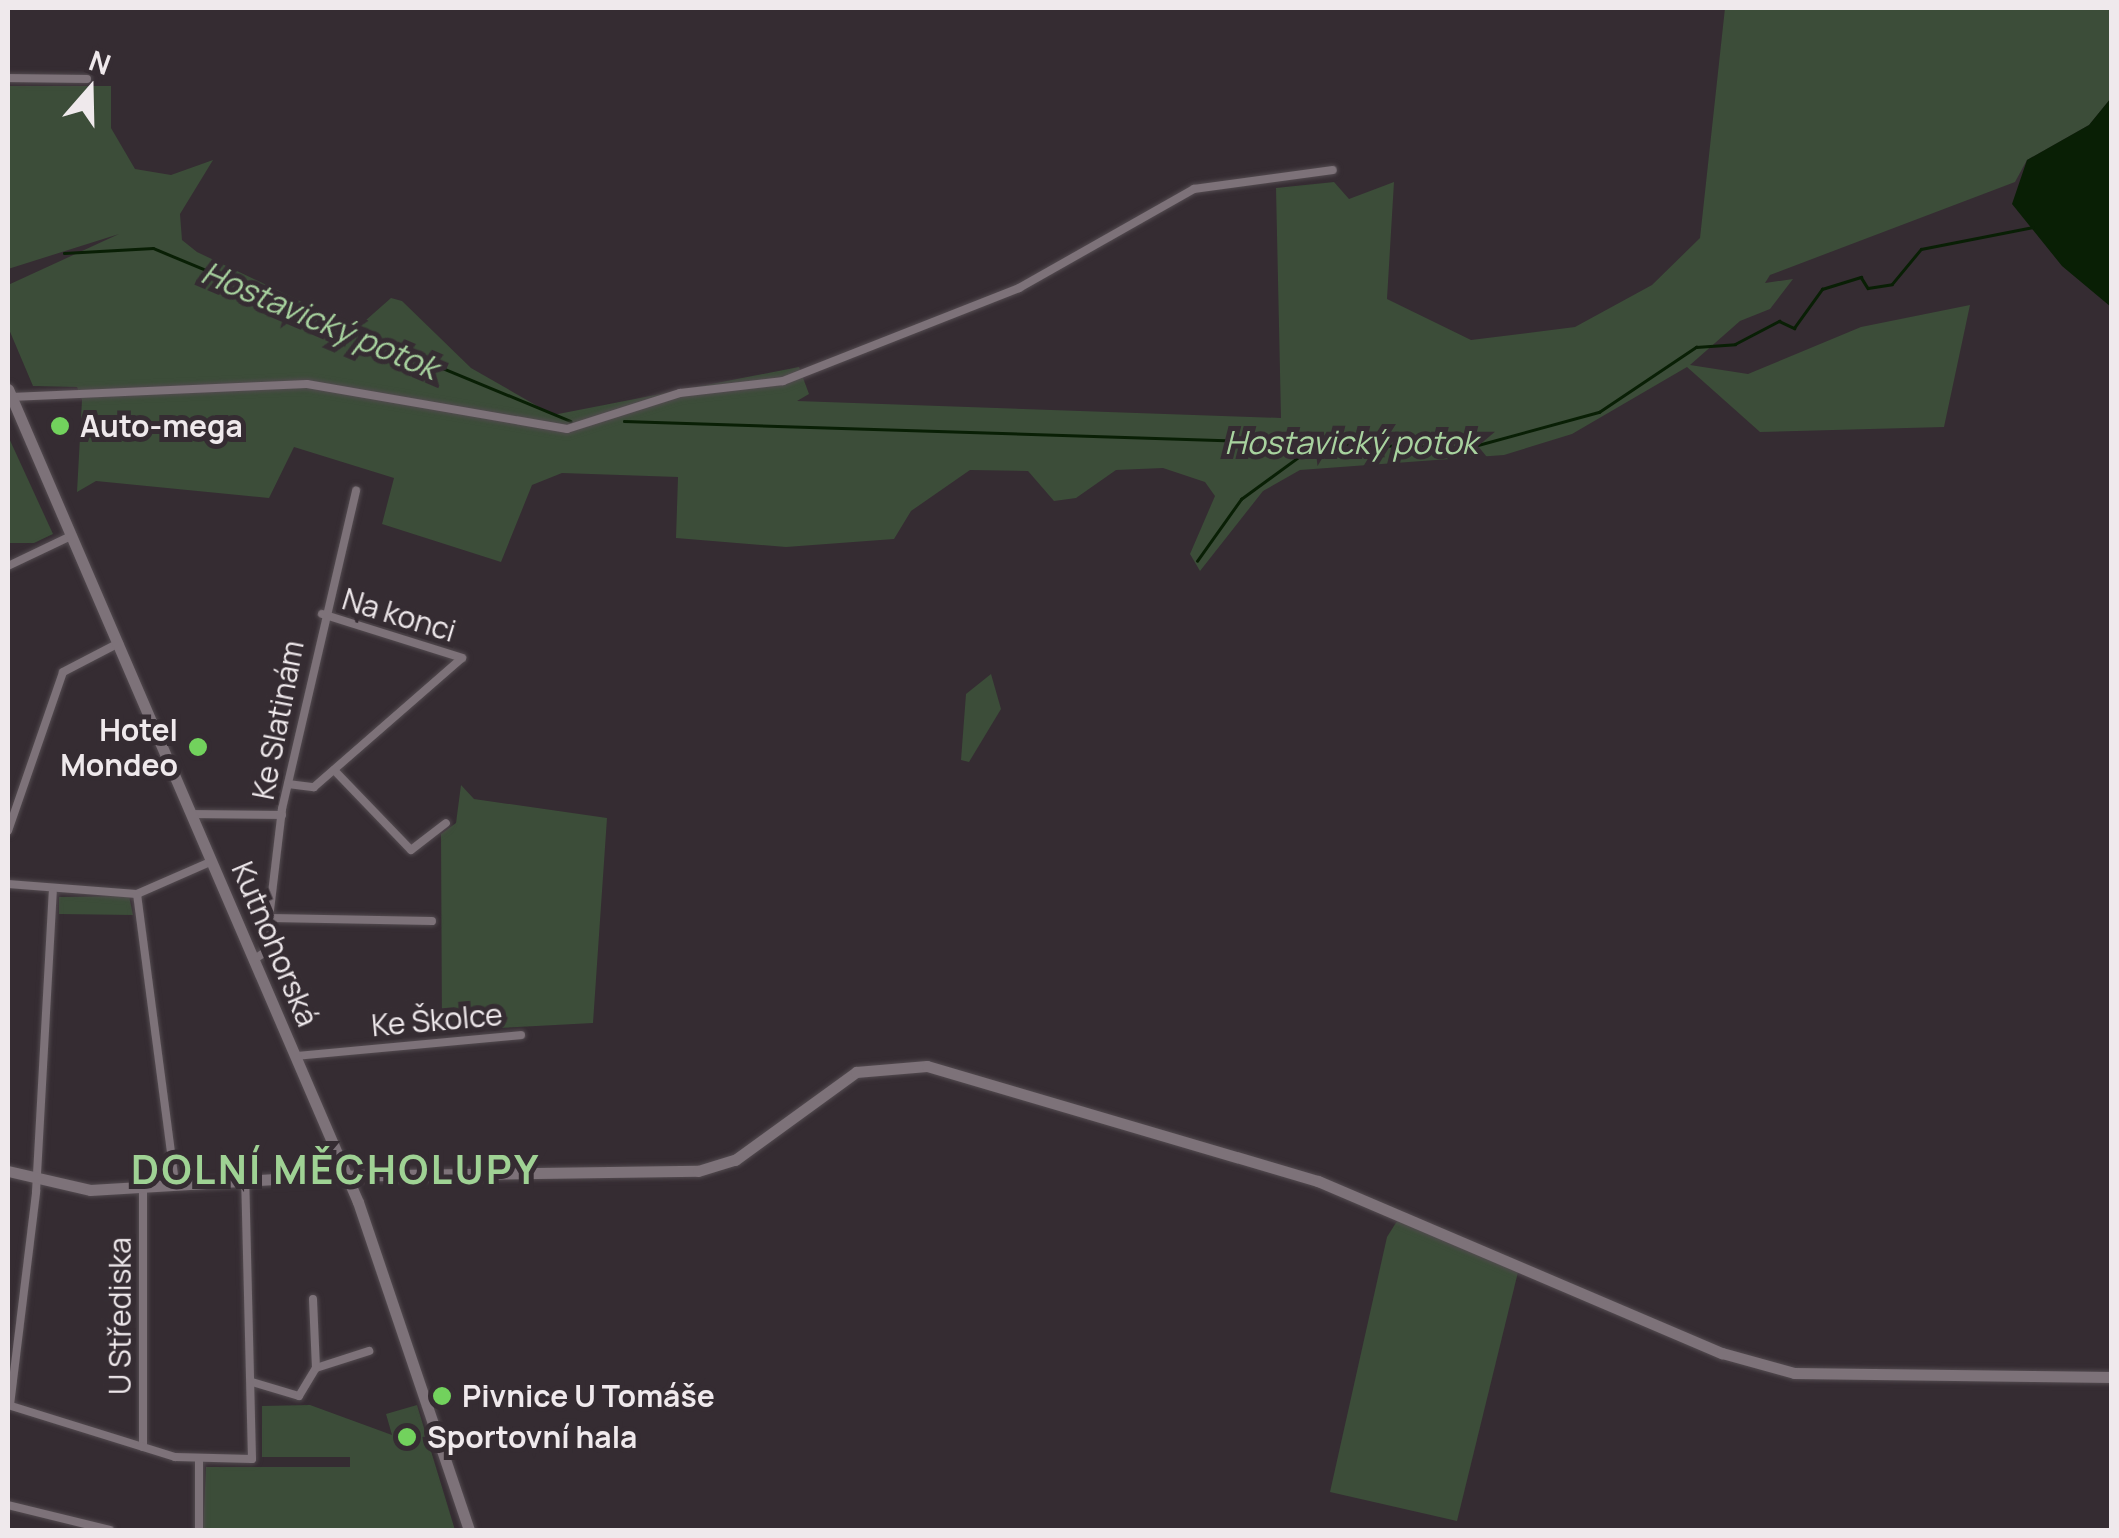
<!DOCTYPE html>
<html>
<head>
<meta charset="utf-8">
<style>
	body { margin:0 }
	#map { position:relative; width:2119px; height:1538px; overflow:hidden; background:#352c32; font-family:Manrope,sans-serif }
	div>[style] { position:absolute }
	.green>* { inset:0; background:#3c4d39 }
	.water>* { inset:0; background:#091f05 }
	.stream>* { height:2.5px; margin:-1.25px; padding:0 1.25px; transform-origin:1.25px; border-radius:1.25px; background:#091f05 }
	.roads { filter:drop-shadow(0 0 2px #534b50) drop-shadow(0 0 2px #534b50) }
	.street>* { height:8px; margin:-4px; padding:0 4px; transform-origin:4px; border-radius:4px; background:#7d7279 }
	.secondary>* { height:11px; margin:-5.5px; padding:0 5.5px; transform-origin:5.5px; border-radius:5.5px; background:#7d7279 }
	.dots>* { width:28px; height:28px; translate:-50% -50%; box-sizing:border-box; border:5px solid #352c32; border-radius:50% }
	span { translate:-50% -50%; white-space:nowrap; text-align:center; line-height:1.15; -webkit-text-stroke:10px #352c32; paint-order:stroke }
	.poi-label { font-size:30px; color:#efe9ec; font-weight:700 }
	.left { translate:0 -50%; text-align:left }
	.right { translate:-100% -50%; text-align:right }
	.street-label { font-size:30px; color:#efe9ec }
	.water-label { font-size:32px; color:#a8d39f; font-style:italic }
	.district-label { font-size:40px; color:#9fd294; font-weight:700; letter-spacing:2.5px }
	.frame { position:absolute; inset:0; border:10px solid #efe9ec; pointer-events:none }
	.north { position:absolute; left:40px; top:40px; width:100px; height:100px; -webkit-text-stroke:8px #352c32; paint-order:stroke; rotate:20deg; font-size:28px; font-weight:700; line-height:40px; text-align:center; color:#efe9ec }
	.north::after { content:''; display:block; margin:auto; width:35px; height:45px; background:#efe9ec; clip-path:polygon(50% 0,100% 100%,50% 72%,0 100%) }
</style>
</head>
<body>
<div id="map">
	<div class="green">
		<i style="clip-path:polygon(1725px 8px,2111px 8px,2111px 98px,2089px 125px,2027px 160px,2015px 182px,1770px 275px,1765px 283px,1793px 279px,1770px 309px,1740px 321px,1690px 365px,1748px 374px,1861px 327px,1970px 305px,1944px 427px,1760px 432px,1687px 367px,1572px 434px,1504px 455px,1300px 470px,1263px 491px,1200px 571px,1190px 554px,1215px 496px,1205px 482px,1163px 468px,1116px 470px,1076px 498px,1054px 501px,1028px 471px,970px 470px,911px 511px,894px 539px,786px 547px,676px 538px,678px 477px,562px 473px,532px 485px,501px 562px,382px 524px,394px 478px,294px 447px,269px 498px,96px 481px,77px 492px,82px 400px,77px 387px,33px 386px,8px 327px,8px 285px,119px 234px,8px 269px,8px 86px,111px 86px,111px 128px,135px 169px,171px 175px,213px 160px,180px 214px,182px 240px,197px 252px,357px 328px,391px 298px,402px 301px,471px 368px,553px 415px,799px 367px,809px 394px,797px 401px,1281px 418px,1276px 188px,1334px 182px,1349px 199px,1394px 182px,1387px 299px,1471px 340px,1575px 327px,1652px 285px,1700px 238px)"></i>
		<i style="clip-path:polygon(8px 436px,53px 534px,34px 543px,8px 543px)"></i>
		<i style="clip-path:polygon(991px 674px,1001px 709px,969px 762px,961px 760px,966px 694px)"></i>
		<i style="clip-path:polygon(461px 785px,474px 799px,607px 818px,593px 1023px,442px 1031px,441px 834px,456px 823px)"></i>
		<i style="clip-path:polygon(129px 896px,133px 915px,59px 914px,59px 897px)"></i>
		<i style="clip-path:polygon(1399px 1218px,1519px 1268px,1457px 1521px,1330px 1492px,1387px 1237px)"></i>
		<i style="clip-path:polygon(310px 1405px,392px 1435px,386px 1414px,417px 1405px,455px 1530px,203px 1530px,206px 1467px,350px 1467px,350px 1457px,262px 1457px,262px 1406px)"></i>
	</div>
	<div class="water">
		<i style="clip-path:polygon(2111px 98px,2111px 307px,2062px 266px,2012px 204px,2027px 160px,2089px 125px)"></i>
	</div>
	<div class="stream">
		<i style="left:64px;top:253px;width:89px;rotate:-3.2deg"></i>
		<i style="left:153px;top:248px;width:452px;rotate:22.5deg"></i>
		<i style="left:624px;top:421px;width:843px;rotate:1.83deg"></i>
		<i style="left:1467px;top:448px;width:137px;rotate:-15.3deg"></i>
		<i style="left:1599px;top:412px;width:117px;rotate:-33.8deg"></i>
		<i style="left:1696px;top:347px;width:39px;rotate:-4deg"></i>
		<i style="left:1735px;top:344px;width:50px;rotate:-27.6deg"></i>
		<i style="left:1779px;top:321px;width:17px;rotate:25deg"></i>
		<i style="left:1794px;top:328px;width:48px;rotate:-54.3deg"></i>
		<i style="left:1822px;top:289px;width:41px;rotate:-17.1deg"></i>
		<i style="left:1861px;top:277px;width:13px;rotate:58deg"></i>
		<i style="left:1868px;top:288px;width:24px;rotate:-9deg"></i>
		<i style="left:1892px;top:284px;width:45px;rotate:-50.4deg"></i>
		<i style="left:1921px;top:249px;width:114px;rotate:-11.1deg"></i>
		<i style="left:1197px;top:561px;width:76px;rotate:-54.6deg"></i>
		<i style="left:1241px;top:499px;width:87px;rotate:-36.1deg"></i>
	</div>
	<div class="roads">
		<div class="street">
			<i style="left:8px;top:78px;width:79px;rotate:0.7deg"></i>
			<i style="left:11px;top:397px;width:296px;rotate:-2.5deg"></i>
			<i style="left:307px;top:384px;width:264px;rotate:9.8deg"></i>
			<i style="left:567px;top:429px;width:119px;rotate:-17.7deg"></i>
			<i style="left:680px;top:393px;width:104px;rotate:-6.6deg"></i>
			<i style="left:783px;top:381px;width:254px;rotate:-21.5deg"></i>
			<i style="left:1019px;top:288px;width:201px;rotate:-29.5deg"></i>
			<i style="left:1194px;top:189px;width:140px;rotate:-7.8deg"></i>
			<i style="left:8px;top:566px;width:70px;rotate:-25.5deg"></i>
			<i style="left:322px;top:614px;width:147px;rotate:17.4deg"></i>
			<i style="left:334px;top:770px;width:111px;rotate:46.1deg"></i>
			<i style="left:411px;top:850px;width:44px;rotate:-37.6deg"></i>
			<i style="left:288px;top:784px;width:26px;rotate:7deg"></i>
			<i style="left:314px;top:787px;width:196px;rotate:-41.1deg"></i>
			<i style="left:192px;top:814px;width:90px;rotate:0.6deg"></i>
			<i style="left:8px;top:831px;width:168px;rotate:-70.9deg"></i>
			<i style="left:63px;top:672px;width:63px;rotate:-27.4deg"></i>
			<i style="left:8px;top:884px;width:129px;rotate:4.4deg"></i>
			<i style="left:137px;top:894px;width:82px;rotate:-23.7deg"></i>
			<i style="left:137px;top:894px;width:290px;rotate:82.5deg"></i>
			<i style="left:271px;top:918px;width:161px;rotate:1.1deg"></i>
			<i style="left:255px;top:959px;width:12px;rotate:-35deg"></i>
			<i style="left:265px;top:952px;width:144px;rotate:-83.2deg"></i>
			<i style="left:282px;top:809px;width:327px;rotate:-76.9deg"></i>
			<i style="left:296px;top:1056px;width:226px;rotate:-5.3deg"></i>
			<i style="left:143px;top:1187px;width:260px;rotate:90deg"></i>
			<i style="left:316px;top:1368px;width:56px;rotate:-17.8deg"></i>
			<i style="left:252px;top:1382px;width:49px;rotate:16.6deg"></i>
			<i style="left:299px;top:1396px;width:33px;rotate:-59deg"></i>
			<i style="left:316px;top:1368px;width:69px;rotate:-92.5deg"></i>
			<i style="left:8px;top:1405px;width:175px;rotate:17.3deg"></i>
			<i style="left:175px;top:1457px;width:77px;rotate:1.5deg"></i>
			<i style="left:252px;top:1459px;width:280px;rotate:-91.4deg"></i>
			<i style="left:10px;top:1405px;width:215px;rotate:-83deg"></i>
			<i style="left:36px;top:1192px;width:300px;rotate:-86.8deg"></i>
			<i style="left:8px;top:1505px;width:105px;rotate:13.8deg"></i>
			<i style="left:199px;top:1530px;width:71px;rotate:-90deg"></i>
		</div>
		<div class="secondary">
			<i style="left:8px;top:389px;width:885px;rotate:66.71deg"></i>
			<i style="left:358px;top:1202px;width:346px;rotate:71.3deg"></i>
			<i style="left:8px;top:1171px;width:84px;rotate:13deg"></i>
			<i style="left:90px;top:1190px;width:234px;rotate:-3.4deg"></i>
			<i style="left:324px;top:1176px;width:374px;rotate:-0.8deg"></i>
			<i style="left:698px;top:1171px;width:39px;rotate:-17deg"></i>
			<i style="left:735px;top:1160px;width:150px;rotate:-36deg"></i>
			<i style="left:856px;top:1072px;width:71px;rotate:-4.8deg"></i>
			<i style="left:927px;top:1066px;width:408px;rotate:16.4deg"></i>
			<i style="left:1318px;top:1181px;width:439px;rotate:23.1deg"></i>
			<i style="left:1722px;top:1353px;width:75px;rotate:15.5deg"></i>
			<i style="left:1794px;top:1373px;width:318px;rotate:0.7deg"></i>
		</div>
	</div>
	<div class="dots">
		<i style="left:60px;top:426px;background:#72d25d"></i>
		<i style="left:198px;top:747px;background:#72d25d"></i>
		<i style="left:442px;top:1396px;background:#72d25d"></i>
		<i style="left:407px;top:1437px;background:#72d25d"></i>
	</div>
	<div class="poi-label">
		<span class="left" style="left:80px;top:426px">Auto-mega</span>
		<span class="right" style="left:178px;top:747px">Hotel<br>Mondeo</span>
		<span class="left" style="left:462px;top:1396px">Pivnice U Tomáše</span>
		<span class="left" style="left:427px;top:1437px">Sportovní hala</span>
	</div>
	<div class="street-label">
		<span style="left:399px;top:615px;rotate:17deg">Na konci</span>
		<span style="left:278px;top:720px;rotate:-79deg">Ke Slatinám</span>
		<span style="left:275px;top:944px;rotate:67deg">Kutnohorská</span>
		<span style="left:437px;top:1020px;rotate:-5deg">Ke Školce</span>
		<span style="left:120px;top:1316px;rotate:-90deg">U Střediska</span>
	</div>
	<div class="water-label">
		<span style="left:320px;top:320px;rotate:23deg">Hostavický potok</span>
		<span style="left:1351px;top:442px">Hostavický potok</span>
	</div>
	<div class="district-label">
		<span style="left:336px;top:1169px">DOLNÍ MĚCHOLUPY</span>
	</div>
	<div class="frame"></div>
	<div class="north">N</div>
</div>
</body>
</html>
